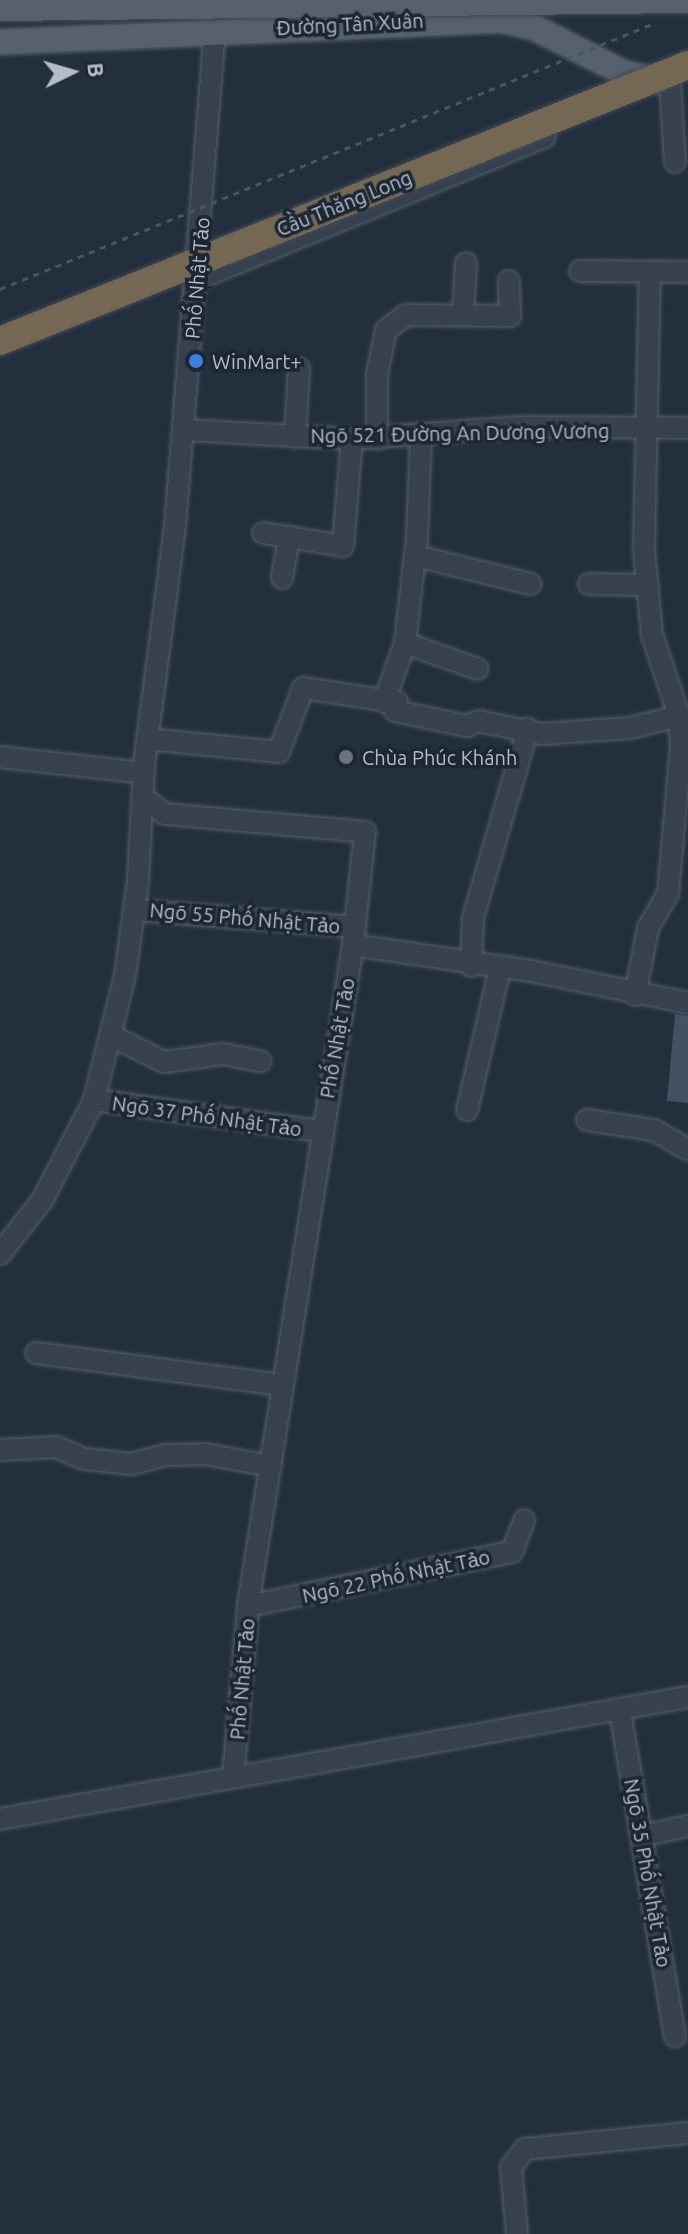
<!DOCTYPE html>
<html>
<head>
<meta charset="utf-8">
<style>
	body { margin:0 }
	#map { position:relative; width:688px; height:2234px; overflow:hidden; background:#242f3e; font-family:Ubuntu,sans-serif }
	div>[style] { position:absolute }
	.building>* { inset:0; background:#455162 }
	.roads { filter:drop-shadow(0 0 2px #565f6c) drop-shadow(0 0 2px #565f6c) }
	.minor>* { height:20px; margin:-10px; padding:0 10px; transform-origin:10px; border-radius:10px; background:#38414e }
	.major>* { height:24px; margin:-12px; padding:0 12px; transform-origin:12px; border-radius:12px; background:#56606e }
	.path-bridge>* { height:3px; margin-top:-1.5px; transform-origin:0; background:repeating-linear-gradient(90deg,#44595c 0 6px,transparent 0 12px) }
	.bridges { filter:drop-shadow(0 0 2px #414a57) drop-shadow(0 0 2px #414a57) }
	.major-bridge>* { height:24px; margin:-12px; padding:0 12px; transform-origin:12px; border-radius:12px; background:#56606e }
	.highway-bridge>* { height:28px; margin:-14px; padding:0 14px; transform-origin:14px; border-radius:14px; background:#746855 }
	.dots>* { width:22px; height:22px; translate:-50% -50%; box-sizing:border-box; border:4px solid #1d2633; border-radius:50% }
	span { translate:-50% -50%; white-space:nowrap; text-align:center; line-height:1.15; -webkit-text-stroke:7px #1d2633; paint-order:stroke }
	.street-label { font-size:20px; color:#b4bcc9 }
	.poi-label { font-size:20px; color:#b4bcc9 }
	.left { translate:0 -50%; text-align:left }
	.north { position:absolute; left:32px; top:32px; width:80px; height:80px; -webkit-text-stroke:6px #1d2633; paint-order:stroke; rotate:85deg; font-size:22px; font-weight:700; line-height:32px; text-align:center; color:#b4bcc9 }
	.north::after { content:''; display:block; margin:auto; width:28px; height:36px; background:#b4bcc9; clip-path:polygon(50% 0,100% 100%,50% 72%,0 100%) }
</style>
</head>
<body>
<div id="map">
	<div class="building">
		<i style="clip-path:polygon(675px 1014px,688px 1016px,688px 1103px,667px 1101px)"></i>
	</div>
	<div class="roads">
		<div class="minor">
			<i style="left:670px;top:81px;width:81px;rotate:86.5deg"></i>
			<i style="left:580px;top:271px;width:108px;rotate:0.5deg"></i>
			<i style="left:198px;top:279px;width:375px;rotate:-22.3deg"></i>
			<i style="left:463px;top:315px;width:52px;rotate:-86.7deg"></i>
			<i style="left:184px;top:430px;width:168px;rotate:3.1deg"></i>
			<i style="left:352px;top:439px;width:169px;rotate:-4.1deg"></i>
			<i style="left:521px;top:427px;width:167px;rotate:0.3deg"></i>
			<i style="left:295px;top:437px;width:69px;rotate:-86.7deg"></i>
			<i style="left:377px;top:439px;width:65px;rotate:-90deg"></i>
			<i style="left:377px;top:374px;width:45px;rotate:-78.4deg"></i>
			<i style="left:386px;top:330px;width:25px;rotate:-37deg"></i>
			<i style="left:406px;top:315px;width:104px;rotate:0.6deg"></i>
			<i style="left:510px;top:316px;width:35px;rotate:-92deg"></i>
			<i style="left:263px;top:533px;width:81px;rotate:9.2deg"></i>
			<i style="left:343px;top:546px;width:107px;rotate:-85.2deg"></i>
			<i style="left:416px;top:556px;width:118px;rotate:13.7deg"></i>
			<i style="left:282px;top:578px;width:42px;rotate:-80.3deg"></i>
			<i style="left:589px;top:584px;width:59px;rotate:1deg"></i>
			<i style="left:405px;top:643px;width:77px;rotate:19.6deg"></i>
			<i style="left:384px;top:702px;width:63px;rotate:-70.4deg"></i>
			<i style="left:405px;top:643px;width:106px;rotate:-83.5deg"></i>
			<i style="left:417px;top:538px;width:102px;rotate:-87.8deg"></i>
			<i style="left:147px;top:739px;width:133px;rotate:5.6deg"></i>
			<i style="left:279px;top:752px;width:68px;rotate:-69.4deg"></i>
			<i style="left:303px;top:688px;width:95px;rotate:8.5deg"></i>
			<i style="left:397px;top:702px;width:9px;rotate:103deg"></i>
			<i style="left:395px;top:711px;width:74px;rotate:11.8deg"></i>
			<i style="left:467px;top:726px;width:12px;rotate:-24deg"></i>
			<i style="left:478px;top:721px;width:65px;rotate:11.5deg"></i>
			<i style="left:542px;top:734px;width:88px;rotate:-3.9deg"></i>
			<i style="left:630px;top:728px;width:50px;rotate:-13.8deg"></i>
			<i style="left:0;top:757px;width:145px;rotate:6.3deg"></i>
			<i style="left:144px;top:798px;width:26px;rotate:37deg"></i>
			<i style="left:165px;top:814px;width:201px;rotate:5.1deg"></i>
			<i style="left:365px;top:832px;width:114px;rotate:96.1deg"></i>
			<i style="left:353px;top:945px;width:669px;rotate:99.03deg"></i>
			<i style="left:248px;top:1606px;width:172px;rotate:95deg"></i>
			<i style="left:135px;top:910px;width:221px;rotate:4.4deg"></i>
			<i style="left:353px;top:945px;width:180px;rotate:8.3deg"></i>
			<i style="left:531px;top:971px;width:160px;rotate:11.5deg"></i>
			<i style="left:471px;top:966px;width:48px;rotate:-87.6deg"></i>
			<i style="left:473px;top:918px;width:197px;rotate:-73.8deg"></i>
			<i style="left:635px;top:995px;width:68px;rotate:-79deg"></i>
			<i style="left:648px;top:928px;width:39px;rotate:-60deg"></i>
			<i style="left:668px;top:894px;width:149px;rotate:-85deg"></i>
			<i style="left:681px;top:746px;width:30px;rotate:-94deg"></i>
			<i style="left:679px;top:716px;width:85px;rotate:-108.4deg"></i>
			<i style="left:652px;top:635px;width:85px;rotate:-95.4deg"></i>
			<i style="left:644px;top:550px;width:275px;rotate:-88.8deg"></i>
			<i style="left:112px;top:1036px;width:58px;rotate:26.6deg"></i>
			<i style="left:164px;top:1062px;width:60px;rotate:-7.7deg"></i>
			<i style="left:223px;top:1054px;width:38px;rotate:11deg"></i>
			<i style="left:94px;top:1100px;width:228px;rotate:7.8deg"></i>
			<i style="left:467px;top:1110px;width:146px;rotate:-76.9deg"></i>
			<i style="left:587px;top:1120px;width:68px;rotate:8.5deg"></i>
			<i style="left:654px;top:1130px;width:39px;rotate:30deg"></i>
			<i style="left:0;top:1254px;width:70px;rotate:-52deg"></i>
			<i style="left:43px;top:1199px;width:111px;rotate:-62.7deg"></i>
			<i style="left:94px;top:1100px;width:128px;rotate:-76deg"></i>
			<i style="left:125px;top:976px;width:96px;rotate:-82.2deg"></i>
			<i style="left:138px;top:881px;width:116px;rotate:-87deg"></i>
			<i style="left:144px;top:765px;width:241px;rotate:-82.6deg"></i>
			<i style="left:175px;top:526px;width:498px;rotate:-85.4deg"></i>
			<i style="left:36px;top:1353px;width:248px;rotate:7.4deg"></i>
			<i style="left:0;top:1450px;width:56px;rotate:-3.1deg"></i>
			<i style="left:56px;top:1447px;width:30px;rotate:23deg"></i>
			<i style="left:84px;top:1459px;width:48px;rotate:5.9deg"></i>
			<i style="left:132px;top:1464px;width:35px;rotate:-15deg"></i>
			<i style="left:166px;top:1455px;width:39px;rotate:-1deg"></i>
			<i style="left:205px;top:1454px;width:67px;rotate:10.3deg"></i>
			<i style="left:248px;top:1606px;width:269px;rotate:-11.6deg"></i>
			<i style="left:512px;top:1552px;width:34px;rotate:-69deg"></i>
			<i style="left:620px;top:1711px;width:330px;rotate:80.4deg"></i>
			<i style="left:0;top:1819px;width:699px;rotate:-10.06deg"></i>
			<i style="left:641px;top:1836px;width:48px;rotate:-12deg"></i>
			<i style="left:517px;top:2234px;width:67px;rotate:-95.1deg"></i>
			<i style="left:511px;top:2167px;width:23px;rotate:-52deg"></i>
			<i style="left:525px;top:2149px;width:164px;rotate:-5.6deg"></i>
		</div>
		<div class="major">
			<i style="left:0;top:42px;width:501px;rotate:-2.51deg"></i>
			<i style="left:501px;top:20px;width:35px;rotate:13deg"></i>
			<i style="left:535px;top:28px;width:100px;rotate:26.8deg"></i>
			<i style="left:624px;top:73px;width:35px;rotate:13deg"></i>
		</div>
	</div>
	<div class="path-bridge">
		<i style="left:0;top:289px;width:704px;rotate:-22.12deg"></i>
	</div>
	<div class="bridges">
		<div class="major-bridge">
			<i style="left:0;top:9px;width:688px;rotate:-0.67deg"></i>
		</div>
		<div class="highway-bridge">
			<i style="left:0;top:341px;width:741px;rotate:-21.86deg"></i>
		</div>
	</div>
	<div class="dots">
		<i style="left:196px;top:361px;background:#3f7fe0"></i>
		<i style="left:346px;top:757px;background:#6b7280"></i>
	</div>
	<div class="street-label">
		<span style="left:350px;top:24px;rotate:-3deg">Đường Tân Xuân</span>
		<span style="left:344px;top:203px;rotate:-22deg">Cầu Thăng Long</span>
		<span style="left:197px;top:278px;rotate:-85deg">Phố Nhật Tảo</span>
		<span style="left:460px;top:433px;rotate:-1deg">Ngõ 521 Đường An Dương Vương</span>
		<span style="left:245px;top:918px;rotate:5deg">Ngõ 55 Phố Nhật Tảo</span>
		<span style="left:337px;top:1038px;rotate:-80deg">Phố Nhật Tảo</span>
		<span style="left:207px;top:1116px;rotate:8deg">Ngõ 37 Phố Nhật Tảo</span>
		<span style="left:396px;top:1576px;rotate:-12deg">Ngõ 22 Phố Nhật Tảo</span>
		<span style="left:242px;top:1679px;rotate:-85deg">Phố Nhật Tảo</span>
		<span style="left:648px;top:1873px;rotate:80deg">Ngõ 35 Phố Nhật Tảo</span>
	</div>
	<div class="poi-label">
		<span class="left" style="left:212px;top:361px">WinMart+</span>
		<span class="left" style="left:362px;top:757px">Chùa Phúc Khánh</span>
	</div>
	<div class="north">B</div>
</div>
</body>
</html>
